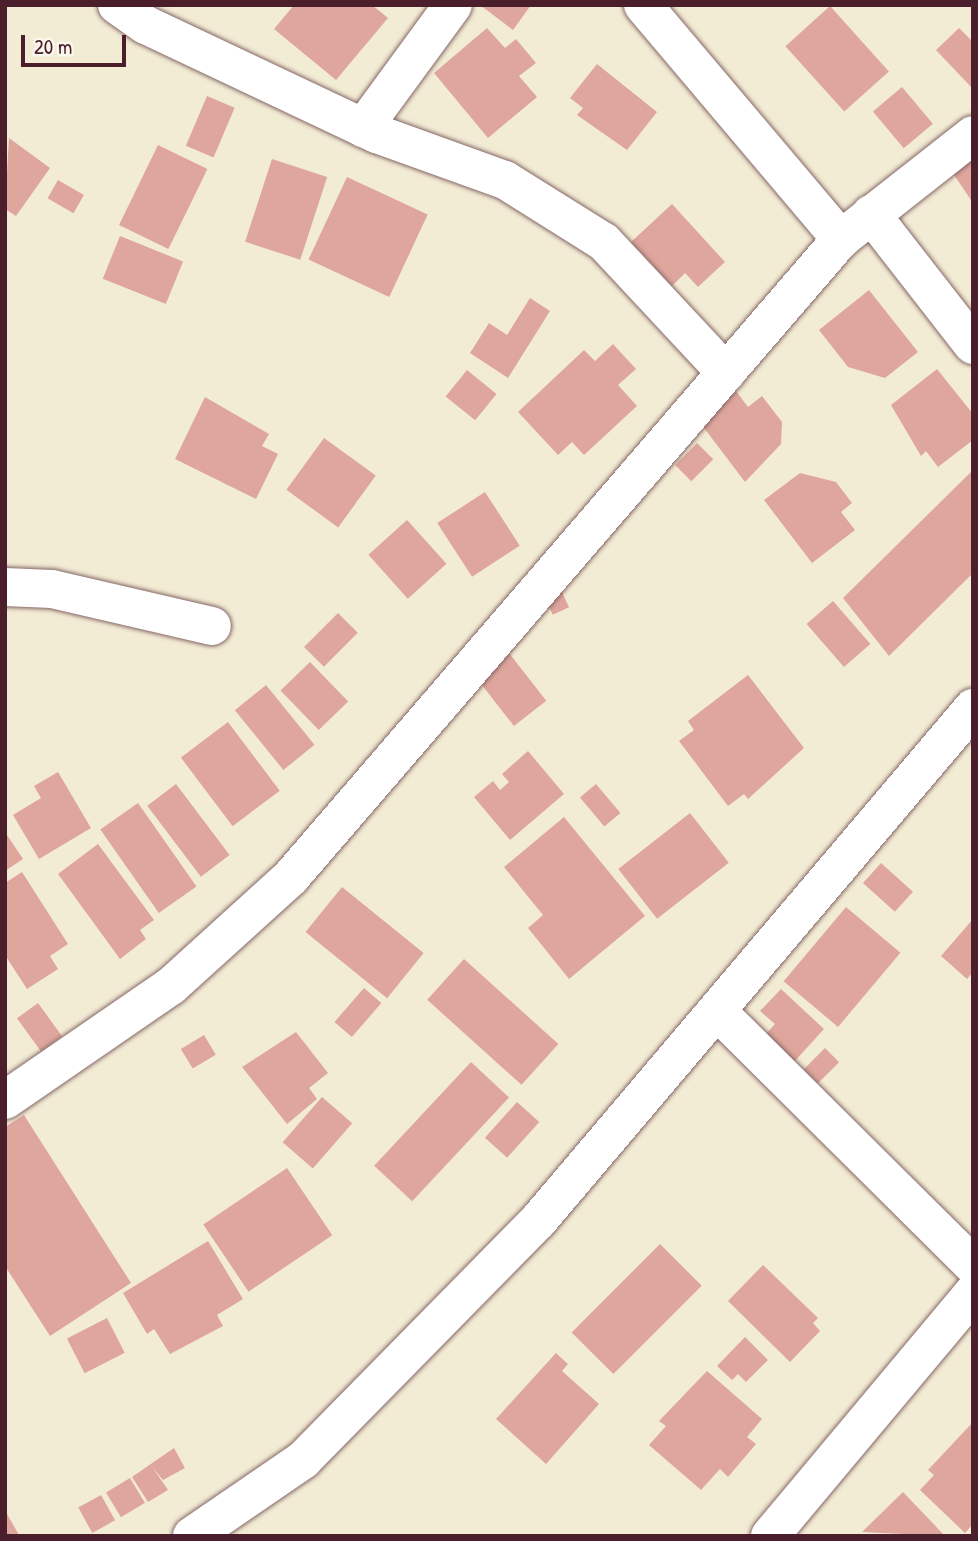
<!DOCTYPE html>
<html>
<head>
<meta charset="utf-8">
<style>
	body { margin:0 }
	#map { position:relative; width:978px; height:1541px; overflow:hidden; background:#f3ecd5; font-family:"Patrick Hand",sans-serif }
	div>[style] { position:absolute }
	.building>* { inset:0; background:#dfa69d; transform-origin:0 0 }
	.roads { filter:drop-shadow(0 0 2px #856766) drop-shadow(0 0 2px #856766) }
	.minor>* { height:38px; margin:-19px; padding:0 19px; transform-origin:19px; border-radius:19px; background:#fff }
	span { translate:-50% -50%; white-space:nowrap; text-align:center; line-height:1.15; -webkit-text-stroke:6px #fbf7ec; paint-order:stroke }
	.frame { position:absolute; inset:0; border:7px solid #4a1f2b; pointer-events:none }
	.scale { position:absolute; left:21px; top:35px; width:105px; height:32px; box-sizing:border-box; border:4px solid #4a1f2b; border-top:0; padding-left:9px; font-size:21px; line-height:24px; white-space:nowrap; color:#4a1f2b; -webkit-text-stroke:5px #fbf7ec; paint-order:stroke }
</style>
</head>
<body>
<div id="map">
	<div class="building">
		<i style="clip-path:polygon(294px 5px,372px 5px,388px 18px,336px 80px,274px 29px)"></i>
		<i style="clip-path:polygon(480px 5px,531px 5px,513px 30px)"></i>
		<i style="left:830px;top:6px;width:88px;height:60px;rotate:48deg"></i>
		<i style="clip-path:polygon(487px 28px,505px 48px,516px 39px,536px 63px,519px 76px,537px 97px,488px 138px,434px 73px)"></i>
		<i style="clip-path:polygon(959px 28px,973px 42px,973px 89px,936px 50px)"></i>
		<i style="clip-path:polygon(597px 64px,657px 112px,627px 150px,577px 115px,583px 108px,570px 98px)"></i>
		<i style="left:902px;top:87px;width:48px;height:38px;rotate:50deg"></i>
		<i style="left:207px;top:96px;width:30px;height:54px;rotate:23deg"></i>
		<i style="clip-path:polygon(9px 138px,50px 168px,16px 216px,5px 209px)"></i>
		<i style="left:158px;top:145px;width:55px;height:89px;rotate:26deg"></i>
		<i style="clip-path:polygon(973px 149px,973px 203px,948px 166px)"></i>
		<i style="left:272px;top:159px;width:58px;height:87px;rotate:18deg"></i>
		<i style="left:347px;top:177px;width:89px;height:91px;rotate:25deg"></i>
		<i style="left:58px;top:180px;width:30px;height:21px;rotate:30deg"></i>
		<i style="clip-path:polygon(672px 204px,725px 262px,698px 287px,685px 273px,672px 286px,631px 242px)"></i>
		<i style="left:120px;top:236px;width:68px;height:46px;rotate:22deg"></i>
		<i style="clip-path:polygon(869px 290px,918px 352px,885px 378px,848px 367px,819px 330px)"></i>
		<i style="clip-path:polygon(530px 298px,550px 311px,508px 378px,470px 353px,489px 323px,507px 335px)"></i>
		<i style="clip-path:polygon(613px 344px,636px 369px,618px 385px,637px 406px,584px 455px,572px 442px,558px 455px,518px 412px,584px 350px,595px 361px)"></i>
		<i style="clip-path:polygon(937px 369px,973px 414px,973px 440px,938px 467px,926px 451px,921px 456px,891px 405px)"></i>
		<i style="left:467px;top:370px;width:38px;height:34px;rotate:39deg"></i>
		<i style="clip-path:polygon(736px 391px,748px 407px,762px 396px,782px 422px,781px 444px,745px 482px,698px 420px)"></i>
		<i style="clip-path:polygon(205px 397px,269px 434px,262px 446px,278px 454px,256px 499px,175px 459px)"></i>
		<i style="left:324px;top:438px;width:64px;height:64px;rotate:36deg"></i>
		<i style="left:697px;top:443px;width:23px;height:31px;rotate:45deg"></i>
		<i style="clip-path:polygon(973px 470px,973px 573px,889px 656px,843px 598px)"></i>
		<i style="clip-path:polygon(800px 473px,836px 482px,852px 503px,841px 512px,855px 530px,812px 563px,764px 500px)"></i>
		<i style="left:485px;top:492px;width:64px;height:57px;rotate:57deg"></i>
		<i style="left:407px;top:520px;width:59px;height:52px;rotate:48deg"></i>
		<i style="left:561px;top:590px;width:19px;height:18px;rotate:65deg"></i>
		<i style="left:833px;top:601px;width:57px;height:35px;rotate:49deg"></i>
		<i style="left:338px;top:613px;width:28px;height:48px;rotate:45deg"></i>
		<i style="left:505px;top:648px;width:67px;height:41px;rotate:52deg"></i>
		<i style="left:310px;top:662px;width:55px;height:41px;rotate:46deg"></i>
		<i style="clip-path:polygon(748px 675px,804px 748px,748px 799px,744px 794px,728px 806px,679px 741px,694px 730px,688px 721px)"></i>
		<i style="left:266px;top:685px;width:77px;height:40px;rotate:51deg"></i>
		<i style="left:228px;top:722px;width:86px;height:59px;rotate:53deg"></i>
		<i style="clip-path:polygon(528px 751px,564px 794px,510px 840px,474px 797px,493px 781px,500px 790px,509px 782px,502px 774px)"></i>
		<i style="clip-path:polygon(58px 772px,91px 828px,39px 859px,13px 815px,41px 798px,34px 786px)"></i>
		<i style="left:176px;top:784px;width:89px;height:36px;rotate:53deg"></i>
		<i style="left:596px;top:784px;width:38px;height:21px;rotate:50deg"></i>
		<i style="left:138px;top:803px;width:102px;height:46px;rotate:55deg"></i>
		<i style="left:690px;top:813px;width:63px;height:91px;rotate:52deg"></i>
		<i style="clip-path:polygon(564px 817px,645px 916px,569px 979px,528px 928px,543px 915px,504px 867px)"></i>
		<i style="clip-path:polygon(5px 832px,23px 859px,5px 871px)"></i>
		<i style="clip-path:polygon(98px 844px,154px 920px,140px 930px,146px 939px,120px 959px,58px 874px)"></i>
		<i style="left:881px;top:863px;width:43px;height:27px;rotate:42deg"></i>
		<i style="clip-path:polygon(22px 872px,68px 944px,50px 956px,58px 969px,27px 989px,5px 955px,5px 883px)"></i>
		<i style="left:342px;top:887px;width:105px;height:58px;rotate:39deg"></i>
		<i style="left:846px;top:907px;width:71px;height:97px;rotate:40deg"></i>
		<i style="clip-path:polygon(973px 919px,973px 972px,967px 979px,941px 956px)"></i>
		<i style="left:464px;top:959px;width:127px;height:55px;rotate:42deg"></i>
		<i style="left:364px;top:988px;width:23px;height:45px;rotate:41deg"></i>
		<i style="clip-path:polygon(781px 989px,824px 1029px,794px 1062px,765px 1035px,775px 1024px,760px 1011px)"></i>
		<i style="left:38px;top:1003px;width:41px;height:26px;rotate:54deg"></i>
		<i style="clip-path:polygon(296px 1032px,328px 1073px,309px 1088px,317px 1099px,287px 1124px,242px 1067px)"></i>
		<i style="left:204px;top:1035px;width:23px;height:27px;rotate:59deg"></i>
		<i style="left:825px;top:1048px;width:20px;height:30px;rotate:45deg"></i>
		<i style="left:471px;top:1062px;width:52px;height:142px;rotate:43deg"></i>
		<i style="left:322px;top:1097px;width:40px;height:60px;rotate:41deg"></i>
		<i style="left:517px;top:1102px;width:30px;height:48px;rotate:42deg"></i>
		<i style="clip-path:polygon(24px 1115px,131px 1283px,50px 1336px,5px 1266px,5px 1127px)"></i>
		<i style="left:287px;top:1168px;width:81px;height:101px;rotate:56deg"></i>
		<i style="clip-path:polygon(208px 1241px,243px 1299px,217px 1315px,223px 1326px,170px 1354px,154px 1329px,147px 1334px,123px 1293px)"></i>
		<i style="left:660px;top:1244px;width:59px;height:125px;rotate:45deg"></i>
		<i style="clip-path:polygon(763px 1265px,818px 1318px,813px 1323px,820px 1331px,790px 1362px,728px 1301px)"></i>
		<i style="left:107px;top:1318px;width:39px;height:45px;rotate:63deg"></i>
		<i style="clip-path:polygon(745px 1337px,768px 1360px,746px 1382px,738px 1374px,732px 1380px,717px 1366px)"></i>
		<i style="clip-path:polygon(556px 1353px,568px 1364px,562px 1371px,599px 1404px,546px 1464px,496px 1419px)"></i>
		<i style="clip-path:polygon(707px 1371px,762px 1419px,747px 1437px,756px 1444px,728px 1477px,720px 1469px,701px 1490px,649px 1445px,666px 1426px,659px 1421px)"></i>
		<i style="clip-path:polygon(973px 1422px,973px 1524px,965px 1533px,920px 1490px,934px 1475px,928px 1470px)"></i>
		<i style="clip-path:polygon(174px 1448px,185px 1468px,163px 1480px,153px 1468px,168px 1490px,148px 1502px,132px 1477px)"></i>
		<i style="left:130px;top:1478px;width:29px;height:28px;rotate:59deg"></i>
		<i style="clip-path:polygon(903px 1492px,945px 1536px,862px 1532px)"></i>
		<i style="left:101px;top:1495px;width:29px;height:26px;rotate:61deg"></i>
		<i style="clip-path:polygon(7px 1514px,19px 1535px,18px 1536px,5px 1536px)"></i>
	</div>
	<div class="roads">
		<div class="minor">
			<i style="left:117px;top:5px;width:35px;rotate:35deg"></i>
			<i style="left:146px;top:25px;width:255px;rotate:25.3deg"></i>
			<i style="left:377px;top:134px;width:136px;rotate:19.8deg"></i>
			<i style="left:505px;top:180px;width:117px;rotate:32.1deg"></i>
			<i style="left:604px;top:242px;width:179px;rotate:47deg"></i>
			<i style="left:643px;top:5px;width:307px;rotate:49.8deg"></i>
			<i style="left:363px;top:128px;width:152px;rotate:-53.8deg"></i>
			<i style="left:871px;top:214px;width:166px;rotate:52.1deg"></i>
			<i style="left:5px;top:587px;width:47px;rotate:2.4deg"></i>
			<i style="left:52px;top:589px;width:164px;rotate:13deg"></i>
			<i style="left:719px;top:1013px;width:358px;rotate:44.8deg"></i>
			<i style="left:5px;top:1100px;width:201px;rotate:-34.5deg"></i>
			<i style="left:171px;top:986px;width:162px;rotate:-42.2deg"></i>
			<i style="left:291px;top:877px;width:842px;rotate:-49.24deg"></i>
			<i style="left:841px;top:239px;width:168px;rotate:-38.2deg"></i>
			<i style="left:192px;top:1536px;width:135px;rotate:-34.4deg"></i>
			<i style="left:303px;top:1460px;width:335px;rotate:-45.5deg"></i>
			<i style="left:538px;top:1221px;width:673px;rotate:-49.7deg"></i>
			<i style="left:770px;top:1536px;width:317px;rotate:-50.1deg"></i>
		</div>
	</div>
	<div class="frame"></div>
	<div class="scale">20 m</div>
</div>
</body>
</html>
